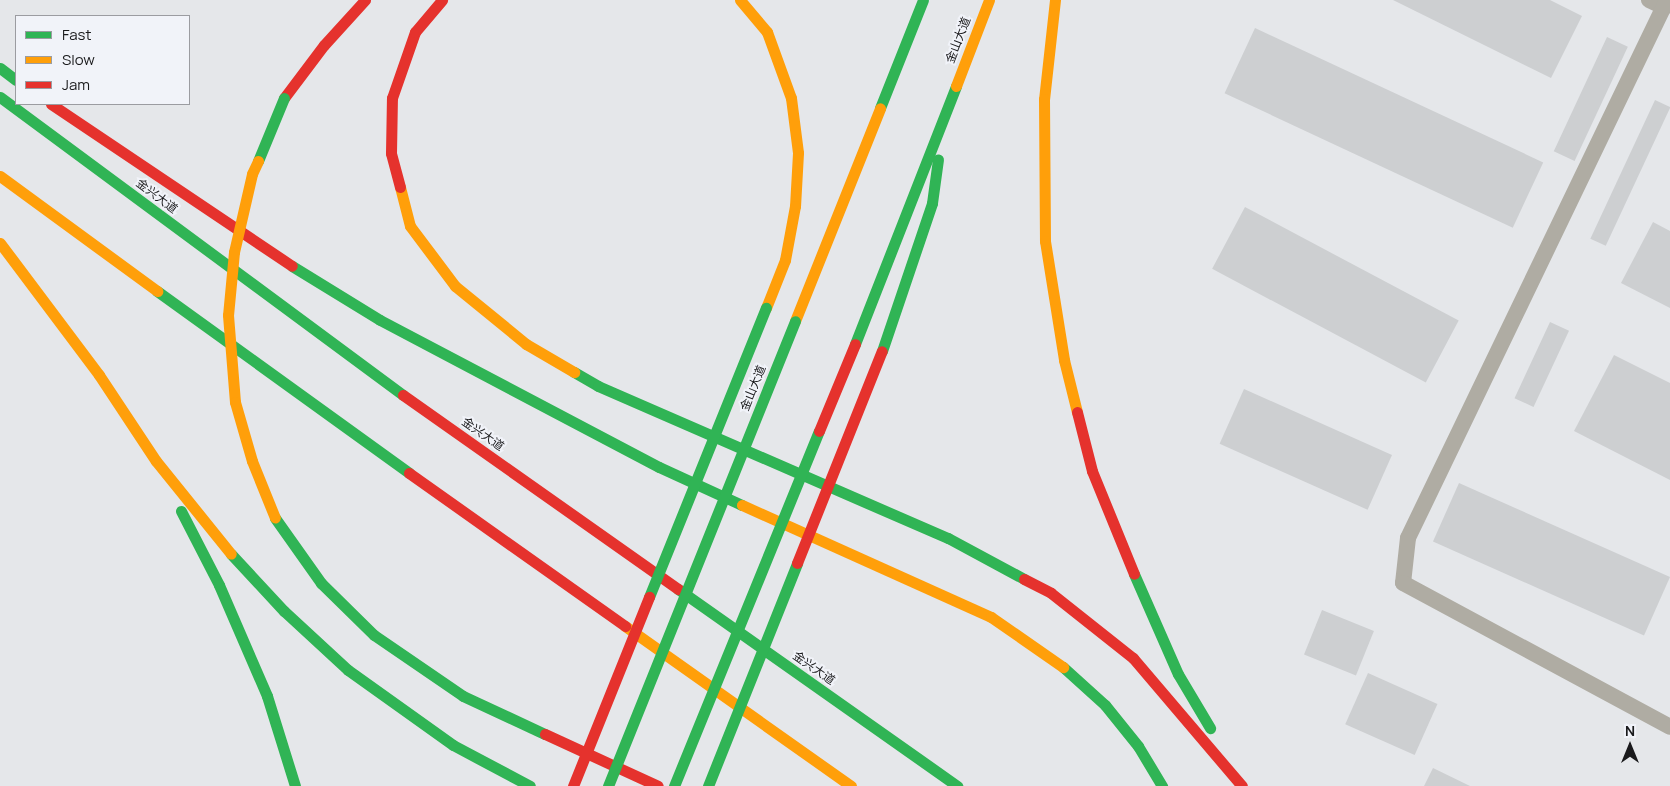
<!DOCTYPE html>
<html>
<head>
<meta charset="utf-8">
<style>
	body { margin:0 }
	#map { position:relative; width:1670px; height:786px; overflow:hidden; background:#e5e7ea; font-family:Manrope,"Noto Sans SC",sans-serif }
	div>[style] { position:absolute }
	.building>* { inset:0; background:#cdcfd1; transform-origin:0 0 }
	.lane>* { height:16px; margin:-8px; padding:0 8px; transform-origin:8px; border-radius:8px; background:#afaca3 }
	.fast>* { height:11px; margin:-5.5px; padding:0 5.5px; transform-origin:5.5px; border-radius:5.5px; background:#30b455 }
	.slow>* { height:11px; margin:-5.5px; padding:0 5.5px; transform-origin:5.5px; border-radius:5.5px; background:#ff9f0a }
	.jam>* { height:11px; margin:-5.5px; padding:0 5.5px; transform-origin:5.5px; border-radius:5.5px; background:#e5322d }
	.fast-bridge>* { height:11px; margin:-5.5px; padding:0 5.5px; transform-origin:5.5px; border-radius:5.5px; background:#30b455 }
	.slow-bridge>* { height:11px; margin:-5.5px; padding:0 5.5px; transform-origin:5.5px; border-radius:5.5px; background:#ff9f0a }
	.jam-bridge>* { height:11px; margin:-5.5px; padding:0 5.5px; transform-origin:5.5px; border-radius:5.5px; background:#e5322d }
	span { translate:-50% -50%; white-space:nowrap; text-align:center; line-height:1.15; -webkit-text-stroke:4px #f1f3f9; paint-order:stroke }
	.street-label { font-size:12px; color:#1a1a1c }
	.legend { position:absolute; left:15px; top:15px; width:175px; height:90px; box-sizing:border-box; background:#f1f3f9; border:1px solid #9b9ca1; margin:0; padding:6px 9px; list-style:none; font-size:15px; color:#1a1a1c }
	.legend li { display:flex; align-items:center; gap:10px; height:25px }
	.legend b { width:25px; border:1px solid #9b9ca1 }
	.north { position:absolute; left:1605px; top:721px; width:50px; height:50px; -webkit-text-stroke:4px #f1f3f9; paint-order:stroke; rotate:0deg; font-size:14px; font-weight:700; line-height:20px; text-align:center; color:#1a1a1c }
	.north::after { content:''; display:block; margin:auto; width:18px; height:22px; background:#1a1a1c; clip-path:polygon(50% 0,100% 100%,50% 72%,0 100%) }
</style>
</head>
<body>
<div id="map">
	<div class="building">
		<i style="clip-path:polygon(1393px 0,1550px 0,1582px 16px,1551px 78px)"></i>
		<i style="left:1255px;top:28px;width:318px;height:72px;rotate:25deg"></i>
		<i style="left:1607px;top:37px;width:23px;height:126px;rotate:25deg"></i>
		<i style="left:1655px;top:100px;width:17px;height:153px;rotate:25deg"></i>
		<i style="left:1245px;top:207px;width:242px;height:70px;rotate:28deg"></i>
		<i style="clip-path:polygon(1653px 222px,1670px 231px,1670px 308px,1621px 283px)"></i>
		<i style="left:1550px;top:322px;width:21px;height:84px;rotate:25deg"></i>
		<i style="clip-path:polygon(1614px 355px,1670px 383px,1670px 480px,1574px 431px)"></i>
		<i style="left:1244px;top:389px;width:162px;height:60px;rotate:24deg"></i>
		<i style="left:1459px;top:483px;width:231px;height:64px;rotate:24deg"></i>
		<i style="left:1322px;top:610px;width:56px;height:48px;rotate:22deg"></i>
		<i style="left:1368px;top:673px;width:76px;height:56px;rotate:24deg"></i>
		<i style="clip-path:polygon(1433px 768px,1470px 786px,1424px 786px)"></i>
	</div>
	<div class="lane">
		<i style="left:1649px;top:0;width:17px;rotate:25deg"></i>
		<i style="left:1667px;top:0;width:597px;rotate:115.71deg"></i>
		<i style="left:1408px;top:538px;width:45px;rotate:96.3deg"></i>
		<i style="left:1403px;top:583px;width:303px;rotate:28.3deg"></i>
	</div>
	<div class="fast">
		<i style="left:0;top:68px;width:20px;rotate:37deg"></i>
		<i style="left:0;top:97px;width:501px;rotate:36.48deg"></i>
		<i style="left:880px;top:108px;width:116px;rotate:-68.3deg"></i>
		<i style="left:292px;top:266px;width:103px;rotate:31.5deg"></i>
		<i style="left:380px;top:320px;width:315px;rotate:27.8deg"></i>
		<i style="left:659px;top:467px;width:91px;rotate:24.6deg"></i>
		<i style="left:157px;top:291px;width:311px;rotate:35.8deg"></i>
		<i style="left:855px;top:344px;width:277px;rotate:-68.6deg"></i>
		<i style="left:882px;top:351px;width:156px;rotate:-71.3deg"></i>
		<i style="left:932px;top:203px;width:44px;rotate:-82.2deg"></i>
		<i style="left:574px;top:372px;width:28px;rotate:30deg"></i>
		<i style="left:598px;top:386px;width:382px;rotate:23.5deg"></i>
		<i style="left:948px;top:538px;width:86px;rotate:28.3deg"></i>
		<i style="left:181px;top:511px;width:83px;rotate:62.8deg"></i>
		<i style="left:219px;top:585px;width:121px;rotate:66.6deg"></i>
		<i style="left:267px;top:696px;width:94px;rotate:72.7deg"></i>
		<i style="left:275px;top:518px;width:80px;rotate:54.7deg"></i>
		<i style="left:321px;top:583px;width:74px;rotate:44.5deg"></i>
		<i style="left:374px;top:635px;width:108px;rotate:34.4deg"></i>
		<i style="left:463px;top:696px;width:90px;rotate:24.9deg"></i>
		<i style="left:231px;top:554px;width:78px;rotate:47.1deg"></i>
		<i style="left:284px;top:611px;width:87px;rotate:42.7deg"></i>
		<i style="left:348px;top:670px;width:129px;rotate:35.5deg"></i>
		<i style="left:453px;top:745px;width:87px;rotate:28deg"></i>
		<i style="left:1134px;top:574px;width:109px;rotate:66.3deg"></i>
		<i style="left:1178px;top:674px;width:63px;rotate:59.3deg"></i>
		<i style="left:678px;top:589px;width:342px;rotate:35.2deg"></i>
		<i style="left:1063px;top:667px;width:57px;rotate:42.1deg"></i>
		<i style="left:1105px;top:705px;width:53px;rotate:51.2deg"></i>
		<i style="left:1138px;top:746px;width:47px;rotate:59deg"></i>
	</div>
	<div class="slow">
		<i style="left:740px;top:0;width:42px;rotate:49.8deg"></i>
		<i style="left:767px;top:32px;width:70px;rotate:70deg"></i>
		<i style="left:791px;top:98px;width:55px;rotate:82.7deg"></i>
		<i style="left:798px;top:153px;width:53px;rotate:93.2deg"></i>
		<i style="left:795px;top:206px;width:55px;rotate:100.5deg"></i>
		<i style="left:785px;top:260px;width:52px;rotate:111.6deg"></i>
		<i style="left:1055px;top:0;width:100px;rotate:96.3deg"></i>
		<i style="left:1044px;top:99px;width:142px;rotate:89.6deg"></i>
		<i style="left:1045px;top:241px;width:121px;rotate:80.9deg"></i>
		<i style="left:1064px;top:360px;width:54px;rotate:76deg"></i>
		<i style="left:956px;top:86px;width:92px;rotate:-69deg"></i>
		<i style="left:0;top:176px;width:195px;rotate:36.2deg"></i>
		<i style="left:400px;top:187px;width:40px;rotate:75.6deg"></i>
		<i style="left:410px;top:226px;width:75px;rotate:53.1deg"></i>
		<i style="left:455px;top:286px;width:92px;rotate:39.2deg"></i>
		<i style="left:526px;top:344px;width:56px;rotate:30.3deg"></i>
		<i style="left:0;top:243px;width:165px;rotate:53.1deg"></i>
		<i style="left:99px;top:375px;width:103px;rotate:56.5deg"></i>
		<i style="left:156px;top:461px;width:119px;rotate:51.1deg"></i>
		<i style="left:795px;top:321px;width:229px;rotate:-68.2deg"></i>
		<i style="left:742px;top:505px;width:273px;rotate:24.2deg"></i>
		<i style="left:991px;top:617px;width:88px;rotate:34.8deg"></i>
		<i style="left:625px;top:626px;width:277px;rotate:35.3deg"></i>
	</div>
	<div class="jam">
		<i style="left:284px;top:98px;width:66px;rotate:-53deg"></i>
		<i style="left:324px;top:45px;width:61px;rotate:-47.7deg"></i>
		<i style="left:51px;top:104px;width:290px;rotate:33.9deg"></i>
		<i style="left:400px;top:187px;width:35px;rotate:-105deg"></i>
		<i style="left:391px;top:153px;width:55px;rotate:-89deg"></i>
		<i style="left:392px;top:98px;width:70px;rotate:-70.8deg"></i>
		<i style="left:415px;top:32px;width:42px;rotate:-49.8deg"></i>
		<i style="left:403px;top:395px;width:337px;rotate:35.2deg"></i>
		<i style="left:1077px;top:412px;width:61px;rotate:75.7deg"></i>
		<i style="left:1092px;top:471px;width:111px;rotate:67.8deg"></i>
		<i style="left:409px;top:473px;width:265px;rotate:35.3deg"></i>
		<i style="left:1024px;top:579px;width:30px;rotate:27deg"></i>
		<i style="left:1051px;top:593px;width:105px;rotate:38.4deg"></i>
		<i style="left:1133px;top:658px;width:168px;rotate:49.6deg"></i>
		<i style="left:545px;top:734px;width:124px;rotate:24.7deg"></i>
	</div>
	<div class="fast-bridge">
		<i style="left:258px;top:161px;width:68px;rotate:-67.6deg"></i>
		<i style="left:649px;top:597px;width:312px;rotate:-68deg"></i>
		<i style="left:608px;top:786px;width:501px;rotate:-68.09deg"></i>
		<i style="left:674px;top:786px;width:383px;rotate:-67.8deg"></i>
		<i style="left:708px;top:786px;width:240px;rotate:-68.2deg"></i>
	</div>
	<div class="slow-bridge">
		<i style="left:258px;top:161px;width:14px;rotate:115deg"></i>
		<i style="left:252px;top:174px;width:80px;rotate:103deg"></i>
		<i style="left:234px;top:252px;width:63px;rotate:95.4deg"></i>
		<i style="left:228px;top:315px;width:87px;rotate:85.4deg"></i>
		<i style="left:235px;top:402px;width:61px;rotate:73.9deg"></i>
		<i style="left:252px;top:461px;width:61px;rotate:68deg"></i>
	</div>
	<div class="jam-bridge">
		<i style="left:819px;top:431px;width:94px;rotate:-67.5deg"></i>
		<i style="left:797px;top:563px;width:228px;rotate:-68.2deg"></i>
		<i style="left:573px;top:786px;width:204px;rotate:-68.1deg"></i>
	</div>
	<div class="street-label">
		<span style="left:958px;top:40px;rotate:-69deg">金山大道</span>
		<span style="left:157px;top:196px;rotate:37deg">金兴大道</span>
		<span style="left:753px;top:388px;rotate:-68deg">金山大道</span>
		<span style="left:483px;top:434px;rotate:35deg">金兴大道</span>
		<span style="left:814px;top:668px;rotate:35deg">金兴大道</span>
	</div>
	<ul class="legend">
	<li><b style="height:6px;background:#30b455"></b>Fast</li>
	<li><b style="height:6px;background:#ff9f0a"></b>Slow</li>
	<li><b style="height:6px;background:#e5322d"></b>Jam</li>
	</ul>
	<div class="north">N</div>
</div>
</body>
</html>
